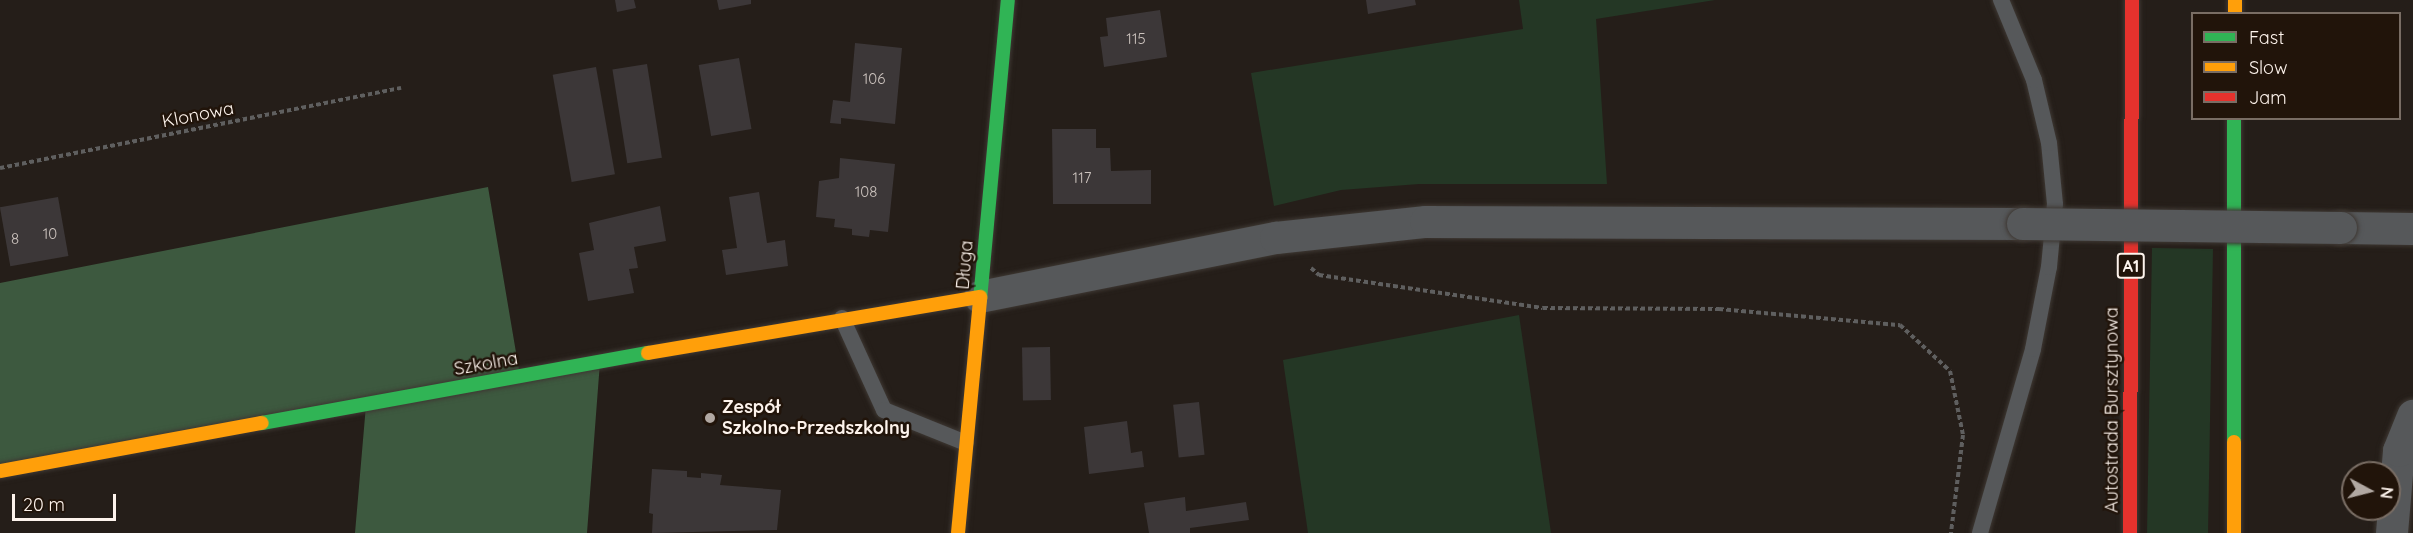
<!DOCTYPE html>
<html>
<head>
<meta charset="utf-8">
<style>
	body { margin:0 }
	#map { position:relative; width:2413px; height:533px; overflow:hidden; background:#251e19; font-family:Quicksand,sans-serif }
	div>[style] { position:absolute }
	.green>* { inset:0; background:#243725; transform-origin:0 0 }
	.forest>* { inset:0; background:#3d593f }
	.building>* { inset:0; background:#3c3738; transform-origin:0 0 }
	.path>* { height:4px; margin-top:-2px; transform-origin:0; background:repeating-linear-gradient(90deg,#5f5f5f 0 4.5px,transparent 0 7.5px) }
	.roads { filter:drop-shadow(0 0 2px #3e3833) drop-shadow(0 0 2px #3e3833) }
	.lane>* { height:16px; margin:-8px; padding:0 8px; transform-origin:8px; border-radius:8px; background:#56585a }
	.street>* { height:32px; margin:-16px; padding:0 16px; transform-origin:16px; border-radius:16px; background:#56585a }
	.fast>* { height:14px; margin:-7px; padding:0 7px; transform-origin:7px; border-radius:7px; background:#30b455 }
	.slow>* { height:14px; margin:-7px; padding:0 7px; transform-origin:7px; border-radius:7px; background:#ff9f0a }
	.jam>* { height:14px; margin:-7px; padding:0 7px; transform-origin:7px; border-radius:7px; background:#e5322d }
	.bridges { filter:drop-shadow(0 0 2px #3e3833) drop-shadow(0 0 2px #3e3833) }
	.street-bridge>* { height:32px; margin:-16px; padding:0 16px; transform-origin:16px; border-radius:16px; background:#56585a }
	.dots>* { width:16px; height:16px; translate:-50% -50%; box-sizing:border-box; border:3px solid #21140a; border-radius:50% }
	span { translate:-50% -50%; white-space:nowrap; text-align:center; line-height:1.15; -webkit-text-stroke:5px #21140a; paint-order:stroke }
	.number-label { font-size:15px; color:#cdc4bf }
	.number-label span { -webkit-text-stroke-width:0 }
	.shield-label span { padding:2px 4px; background:#21140a; border:2px solid; border-radius:4px; -webkit-text-stroke-width:0 }
	.shield-label { font-size:16px; color:#fdf3ec; font-weight:700 }
	.street-label { font-size:18px; color:#fdf3ec }
	.poi-label { font-size:18px; color:#fdf3ec; font-weight:700 }
	.left { translate:0 -50%; text-align:left }
	.legend { position:absolute; left:2191px; top:12px; width:210px; height:108px; box-sizing:border-box; background:#21140a; border:2px solid #796d64; margin:0; padding:8px 10px; list-style:none; font-size:18px; color:#fdf3ec }
	.legend li { display:flex; align-items:center; gap:12px; height:30px }
	.legend b { width:30px; border:2px solid #796d64 }
	.north { position:absolute; left:2341px; top:461px; width:60px; height:60px; box-sizing:border-box; background:#21140a; border:2px solid #796d64; border-radius:50%; rotate:97deg; font-size:16px; font-weight:700; line-height:24px; text-align:center; color:#fdf3ec }
	.north::after { content:''; display:block; margin:auto; width:21px; height:27px; background:#b1a8a2; clip-path:polygon(50% 0,100% 100%,50% 72%,0 100%) }
	.scale { position:absolute; left:12px; top:494px; width:104px; height:27px; box-sizing:border-box; border:3px solid #fdf3ec; border-top:0; padding-left:8px; font-size:18px; line-height:21px; white-space:nowrap; color:#fdf3ec; -webkit-text-stroke:4px #21140a; paint-order:stroke }
</style>
</head>
<body>
<div id="map">
	<div class="green">
		<i style="clip-path:polygon(1519px 0,1715px 0,1596px 19px,1607px 184px,1419px 184px,1341px 190px,1274px 206px,1251px 73px,1523px 29px)"></i>
		<i style="left:2152px;top:248px;width:61px;height:285px;rotate:1deg"></i>
		<i style="clip-path:polygon(1519px 315px,1551px 533px,1308px 533px,1283px 360px)"></i>
	</div>
	<div class="forest">
		<i style="clip-path:polygon(488px 187px,520px 376px,600px 362px,587px 533px,355px 533px,366px 405px,0 471px,0 283px)"></i>
	</div>
	<div class="building">
		<i style="clip-path:polygon(615px 0,634px 0,636px 8px,617px 12px)"></i>
		<i style="clip-path:polygon(717px 0,751px 0,751px 4px,719px 10px)"></i>
		<i style="clip-path:polygon(1366px 0,1415px 0,1416px 5px,1368px 14px)"></i>
		<i style="clip-path:polygon(1160px 10px,1167px 57px,1104px 67px,1100px 37px,1108px 36px,1106px 18px)"></i>
		<i style="clip-path:polygon(855px 43px,902px 48px,895px 124px,841px 118px,841px 124px,830px 123px,833px 100px,850px 102px)"></i>
		<i style="left:739px;top:58px;width:72px;height:41px;rotate:80deg"></i>
		<i style="left:647px;top:64px;width:95px;height:35px;rotate:81deg"></i>
		<i style="left:596px;top:67px;width:109px;height:44px;rotate:80deg"></i>
		<i style="clip-path:polygon(1052px 129px,1096px 129px,1096px 148px,1110px 148px,1111px 171px,1151px 170px,1151px 204px,1053px 204px)"></i>
		<i style="clip-path:polygon(840px 158px,895px 164px,888px 232px,870px 230px,869px 237px,852px 235px,852px 229px,834px 227px,835px 219px,816px 217px,819px 181px,839px 178px)"></i>
		<i style="clip-path:polygon(759px 192px,767px 243px,785px 240px,788px 266px,726px 275px,722px 250px,737px 248px,729px 197px)"></i>
		<i style="left:58px;top:197px;width:60px;height:59px;rotate:80deg"></i>
		<i style="clip-path:polygon(660px 206px,666px 241px,634px 247px,638px 268px,629px 269px,634px 293px,588px 301px,579px 253px,594px 250px,589px 223px)"></i>
		<i style="left:1050px;top:347px;width:53px;height:28px;rotate:89deg"></i>
		<i style="left:1199px;top:402px;width:53px;height:26px;rotate:84deg"></i>
		<i style="clip-path:polygon(1127px 421px,1131px 453px,1142px 451px,1144px 467px,1089px 474px,1084px 427px)"></i>
		<i style="clip-path:polygon(652px 469px,687px 471px,687px 477px,701px 478px,701px 473px,722px 475px,720px 485px,781px 490px,777px 530px,652px 533px,653px 514px,649px 513px)"></i>
		<i style="clip-path:polygon(1185px 497px,1186px 511px,1246px 502px,1249px 520px,1190px 528px,1190px 533px,1149px 533px,1144px 503px)"></i>
	</div>
	<div class="path">
		<i style="left:0;top:168px;width:409px;rotate:-11.3deg"></i>
		<i style="left:1311px;top:268px;width:11px;rotate:41deg"></i>
		<i style="left:1319px;top:275px;width:226px;rotate:8.4deg"></i>
		<i style="left:1543px;top:308px;width:176px;rotate:0.3deg"></i>
		<i style="left:1719px;top:309px;width:182px;rotate:5.1deg"></i>
		<i style="left:1900px;top:325px;width:68px;rotate:42.6deg"></i>
		<i style="left:1950px;top:371px;width:65px;rotate:78.5deg"></i>
		<i style="left:1963px;top:435px;width:99px;rotate:97deg"></i>
	</div>
	<div class="roads">
		<div class="lane">
			<i style="left:842px;top:318px;width:101px;rotate:65.5deg"></i>
			<i style="left:884px;top:410px;width:88px;rotate:21.9deg"></i>
			<i style="left:1980px;top:533px;width:191px;rotate:-73.9deg"></i>
			<i style="left:2033px;top:349px;width:84px;rotate:-79deg"></i>
			<i style="left:2049px;top:267px;width:63px;rotate:-84.6deg"></i>
			<i style="left:2055px;top:204px;width:61px;rotate:-95.6deg"></i>
			<i style="left:2049px;top:143px;width:65px;rotate:-103.4deg"></i>
			<i style="left:2034px;top:80px;width:87px;rotate:-112.4deg"></i>
		</div>
		<div class="street">
			<i style="left:2341px;top:228px;width:72px;rotate:0.8deg"></i>
			<i style="left:980px;top:297px;width:302px;rotate:-11.3deg"></i>
			<i style="left:1276px;top:238px;width:151px;rotate:-6.1deg"></i>
			<i style="left:1426px;top:222px;width:597px;rotate:0.19deg"></i>
			<i style="left:2392px;top:533px;width:82px;rotate:-85.1deg"></i>
			<i style="left:2399px;top:451px;width:38px;rotate:-68deg"></i>
		</div>
		<div class="fast">
			<i style="left:2234px;top:118px;width:324px;rotate:90deg"></i>
			<i style="left:980px;top:300px;width:301px;rotate:-84.7deg"></i>
			<i style="left:262px;top:423px;width:392px;rotate:-10.3deg"></i>
		</div>
		<div class="slow">
			<i style="left:2235px;top:0;width:14px;rotate:90deg"></i>
			<i style="left:648px;top:353px;width:337px;rotate:-9.6deg"></i>
			<i style="left:2234px;top:442px;width:91px;rotate:90deg"></i>
			<i style="left:0;top:471px;width:266px;rotate:-10.4deg"></i>
			<i style="left:958px;top:533px;width:234px;rotate:-84.6deg"></i>
		</div>
		<div class="jam">
			<i style="left:2130px;top:533px;width:533px;rotate:-89.79deg"></i>
		</div>
	</div>
	<div class="bridges">
		<div class="street-bridge">
			<i style="left:2023px;top:224px;width:318px;rotate:0.7deg"></i>
		</div>
	</div>
	<div class="dots">
		<i style="left:710px;top:418px;background:#b1a8a2"></i>
	</div>
	<div class="number-label">
		<span style="left:1136px;top:39px">115</span>
		<span style="left:874px;top:79px">106</span>
		<span style="left:1082px;top:178px">117</span>
		<span style="left:866px;top:192px">108</span>
		<span style="left:50px;top:234px">10</span>
		<span style="left:15px;top:239px">8</span>
	</div>
	<div class="shield-label">
		<span style="left:2131px;top:266px">A1</span>
	</div>
	<div class="street-label">
		<span style="left:198px;top:115px;rotate:-11deg">Klonowa</span>
		<span style="left:965px;top:265px;rotate:-85deg">Długa</span>
		<span style="left:486px;top:364px;rotate:-10deg">Szkolna</span>
		<span style="left:2112px;top:410px;rotate:-90deg">Autostrada Bursztynowa</span>
	</div>
	<div class="poi-label">
		<span class="left" style="left:722px;top:418px">Zespół<br>Szkolno-Przedszkolny</span>
	</div>
	<ul class="legend">
	<li><b style="height:8px;background:#30b455"></b>Fast</li>
	<li><b style="height:8px;background:#ff9f0a"></b>Slow</li>
	<li><b style="height:8px;background:#e5322d"></b>Jam</li>
	</ul>
	<div class="north">N</div>
	<div class="scale">20 m</div>
</div>
</body>
</html>
